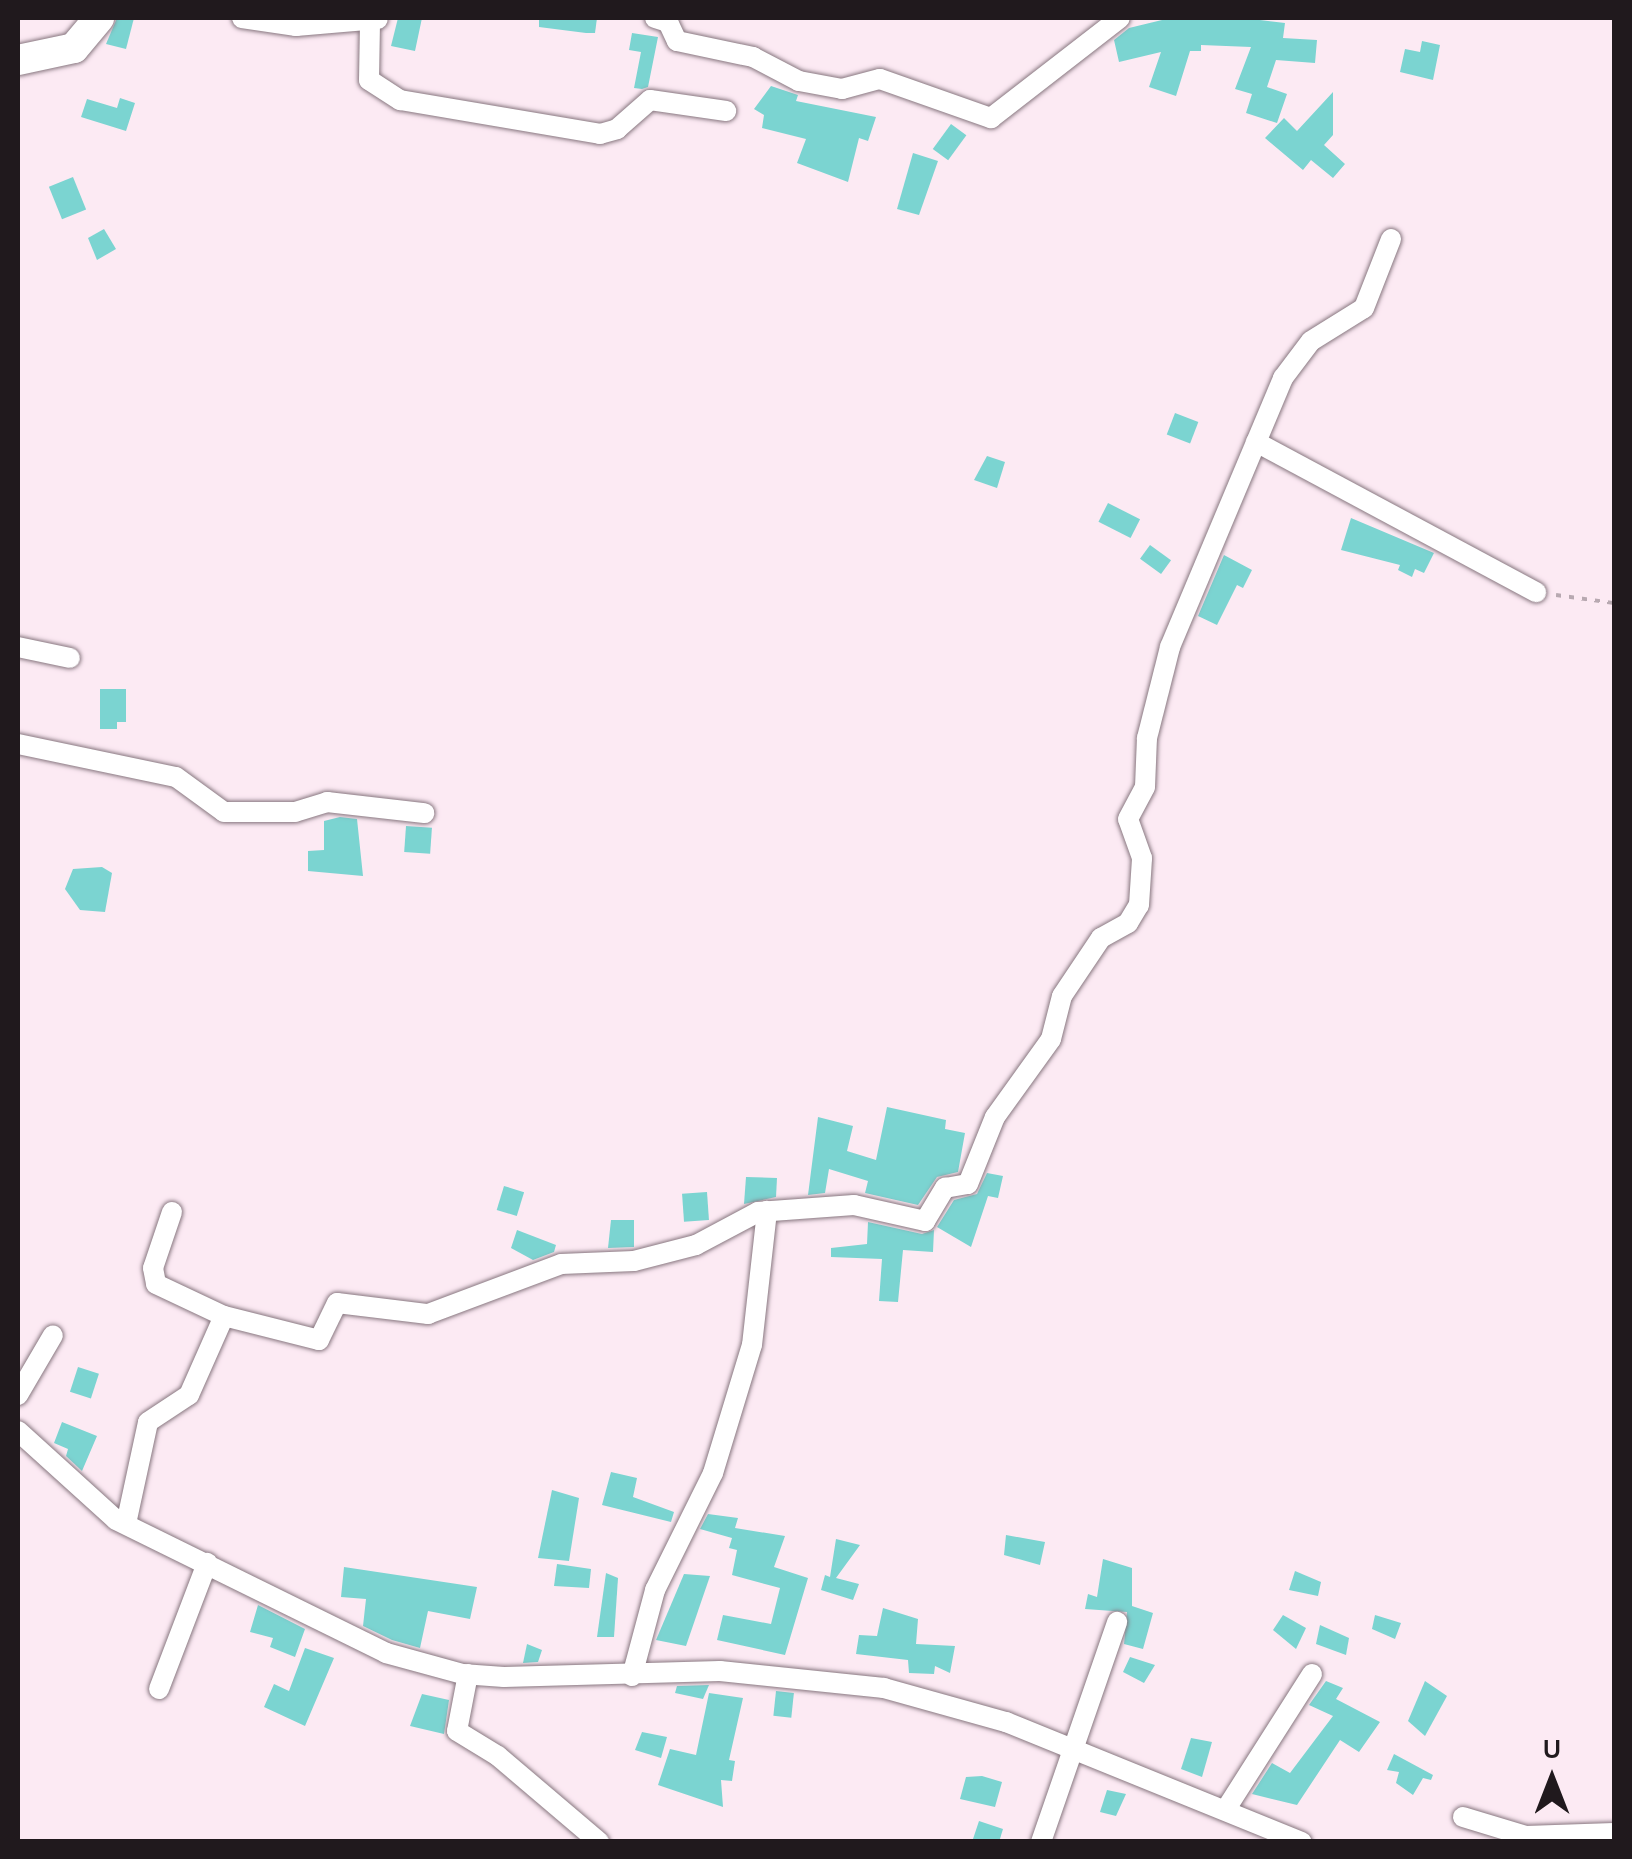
<!DOCTYPE html>
<html>
<head>
<meta charset="utf-8">
<style>
	body { margin:0 }
	#map { position:relative; width:1632px; height:1859px; overflow:hidden; background:#fceaf3; font-family:Karla,sans-serif }
	div>[style] { position:absolute }
	.building>* { inset:0; background:#7bd4d1; transform-origin:0 0 }
	.path>* { height:4px; margin-top:-2px; transform-origin:0; background:repeating-linear-gradient(90deg,#b8a9b1 0 5px,transparent 0 13px) }
	.roads { filter:drop-shadow(0 0 2px #887780) drop-shadow(0 0 2px #887780) }
	.street>* { height:20px; margin:-10px; padding:0 10px; transform-origin:10px; border-radius:10px; background:#fff }
	.primary>* { height:30px; margin:-15px; padding:0 15px; transform-origin:15px; border-radius:15px; background:#fff }
	span { translate:-50% -50%; white-space:nowrap; text-align:center; line-height:1.15; -webkit-text-stroke:8px #fceaf3; paint-order:stroke }
	.frame { position:absolute; inset:0; border:20px solid #20191d; pointer-events:none }
	.north { position:absolute; left:1502px; top:1729px; width:100px; height:100px; -webkit-text-stroke:8px #fceaf3; paint-order:stroke; rotate:0deg; font-size:28px; font-weight:700; line-height:40px; text-align:center; color:#20191d }
	.north::after { content:''; display:block; margin:auto; width:35px; height:45px; background:#20191d; clip-path:polygon(50% 0,100% 100%,50% 72%,0 100%) }
</style>
</head>
<body>
<div id="map">
	<div class="building">
		<i style="clip-path:polygon(117px 18px,134px 18px,126px 49px,106px 44px)"></i>
		<i style="clip-path:polygon(398px 18px,422px 18px,415px 51px,391px 46px)"></i>
		<i style="clip-path:polygon(539px 18px,597px 18px,595px 33px,586px 33px,539px 27px)"></i>
		<i style="clip-path:polygon(1244px 18px,1285px 23px,1283px 38px,1317px 40px,1315px 63px,1276px 60px,1267px 87px,1287px 94px,1277px 123px,1246px 113px,1252px 94px,1235px 89px,1251px 47px,1201px 45px,1201px 51px,1190px 51px,1176px 96px,1149px 87px,1161px 52px,1119px 62px,1114px 40px,1129px 28px,1162px 20px)"></i>
		<i style="clip-path:polygon(632px 33px,658px 37px,648px 87px,642px 89px,634px 88px,641px 52px,629px 50px)"></i>
		<i style="clip-path:polygon(1422px 41px,1440px 45px,1433px 80px,1400px 72px,1405px 49px,1420px 52px)"></i>
		<i style="clip-path:polygon(771px 86px,798px 95px,796px 101px,876px 117px,868px 141px,859px 138px,848px 182px,797px 163px,806px 139px,762px 128px,764px 115px,754px 109px)"></i>
		<i style="clip-path:polygon(1333px 92px,1333px 135px,1324px 145px,1345px 164px,1333px 178px,1311px 160px,1303px 170px,1265px 138px,1284px 118px,1297px 131px)"></i>
		<i style="clip-path:polygon(120px 98px,135px 103px,126px 131px,81px 117px,87px 99px,117px 108px)"></i>
		<i style="left:951px;top:124px;width:19px;height:31px;rotate:36deg"></i>
		<i style="clip-path:polygon(913px 153px,938px 161px,919px 215px,897px 209px)"></i>
		<i style="left:73px;top:177px;width:35px;height:26px;rotate:68deg"></i>
		<i style="clip-path:polygon(104px 229px,116px 249px,97px 260px,88px 238px)"></i>
		<i style="left:1175px;top:413px;width:25px;height:23px;rotate:21deg"></i>
		<i style="clip-path:polygon(987px 456px,1005px 462px,997px 488px,974px 480px)"></i>
		<i style="left:1108px;top:503px;width:36px;height:21px;rotate:27deg"></i>
		<i style="clip-path:polygon(1351px 518px,1434px 553px,1424px 573px,1415px 569px,1412px 577px,1398px 570px,1400px 565px,1341px 550px)"></i>
		<i style="left:1150px;top:545px;width:26px;height:17px;rotate:36deg"></i>
		<i style="clip-path:polygon(1224px 555px,1252px 570px,1243px 588px,1237px 585px,1217px 625px,1198px 616px)"></i>
		<i style="clip-path:polygon(100px 689px,126px 689px,126px 722px,117px 722px,117px 729px,100px 729px)"></i>
		<i style="clip-path:polygon(340px 817px,357px 819px,363px 876px,308px 871px,308px 851px,324px 850px,324px 821px)"></i>
		<i style="left:406px;top:826px;width:26px;height:26px;rotate:4deg"></i>
		<i style="clip-path:polygon(102px 867px,112px 873px,105px 912px,80px 910px,65px 889px,73px 869px)"></i>
		<i style="clip-path:polygon(887px 1107px,946px 1120px,945px 1129px,965px 1133px,958px 1172px,937px 1177px,918px 1205px,865px 1193px,868px 1181px,829px 1169px,825px 1193px,808px 1195px,818px 1117px,853px 1126px,847px 1151px,876px 1160px)"></i>
		<i style="clip-path:polygon(987px 1173px,1003px 1176px,998px 1198px,988px 1196px,971px 1247px,937px 1227px,954px 1200px,977px 1194px)"></i>
		<i style="clip-path:polygon(746px 1177px,777px 1178px,776px 1197px,744px 1204px)"></i>
		<i style="left:504px;top:1186px;width:21px;height:25px;rotate:17deg"></i>
		<i style="left:707px;top:1192px;width:28px;height:25px;rotate:86deg"></i>
		<i style="clip-path:polygon(611px 1220px,634px 1220px,634px 1247px,608px 1248px)"></i>
		<i style="clip-path:polygon(868px 1222px,922px 1234px,934px 1230px,933px 1252px,903px 1250px,898px 1302px,879px 1301px,882px 1259px,831px 1257px,831px 1248px,867px 1244px)"></i>
		<i style="clip-path:polygon(517px 1230px,556px 1245px,554px 1252px,533px 1260px,511px 1248px)"></i>
		<i style="left:78px;top:1367px;width:22px;height:26px;rotate:18deg"></i>
		<i style="clip-path:polygon(62px 1422px,97px 1436px,82px 1471px,66px 1456px,68px 1449px,54px 1443px)"></i>
		<i style="clip-path:polygon(611px 1472px,637px 1478px,633px 1497px,674px 1512px,671px 1522px,602px 1505px)"></i>
		<i style="clip-path:polygon(552px 1490px,579px 1498px,569px 1561px,538px 1558px)"></i>
		<i style="clip-path:polygon(708px 1514px,738px 1518px,735px 1528px,785px 1536px,774px 1567px,808px 1578px,785px 1655px,717px 1640px,723px 1615px,771px 1624px,780px 1588px,732px 1575px,737px 1550px,729px 1548px,732px 1538px,700px 1529px)"></i>
		<i style="clip-path:polygon(1006px 1535px,1045px 1542px,1040px 1565px,1004px 1555px)"></i>
		<i style="clip-path:polygon(836px 1539px,860px 1545px,836px 1578px,859px 1584px,853px 1600px,821px 1590px,825px 1575px,830px 1577px)"></i>
		<i style="clip-path:polygon(1103px 1559px,1132px 1568px,1132px 1606px,1153px 1613px,1143px 1649px,1124px 1644px,1127px 1612px,1085px 1609px,1088px 1594px,1097px 1597px)"></i>
		<i style="clip-path:polygon(557px 1564px,591px 1569px,589px 1588px,554px 1586px)"></i>
		<i style="clip-path:polygon(344px 1567px,477px 1587px,470px 1619px,428px 1611px,420px 1648px,392px 1640px,363px 1626px,366px 1599px,341px 1597px)"></i>
		<i style="clip-path:polygon(1295px 1571px,1321px 1582px,1318px 1596px,1289px 1590px)"></i>
		<i style="clip-path:polygon(606px 1573px,618px 1578px,614px 1637px,597px 1637px)"></i>
		<i style="clip-path:polygon(684px 1574px,710px 1576px,686px 1646px,656px 1640px)"></i>
		<i style="clip-path:polygon(258px 1605px,305px 1629px,295px 1657px,270px 1647px,273px 1638px,250px 1632px)"></i>
		<i style="clip-path:polygon(883px 1608px,918px 1619px,916px 1644px,955px 1646px,950px 1673px,935px 1666px,934px 1674px,909px 1673px,908px 1660px,856px 1654px,859px 1635px,877px 1636px)"></i>
		<i style="clip-path:polygon(1283px 1615px,1306px 1628px,1296px 1649px,1273px 1630px)"></i>
		<i style="clip-path:polygon(1375px 1615px,1401px 1623px,1395px 1639px,1372px 1629px)"></i>
		<i style="clip-path:polygon(1320px 1625px,1349px 1638px,1346px 1655px,1316px 1644px)"></i>
		<i style="clip-path:polygon(527px 1644px,542px 1650px,538px 1662px,523px 1663px)"></i>
		<i style="clip-path:polygon(305px 1648px,334px 1658px,305px 1726px,264px 1707px,274px 1684px,289px 1691px)"></i>
		<i style="clip-path:polygon(1130px 1657px,1155px 1665px,1144px 1683px,1123px 1672px)"></i>
		<i style="clip-path:polygon(1326px 1681px,1343px 1688px,1336px 1699px,1380px 1722px,1359px 1752px,1340px 1740px,1297px 1805px,1252px 1794px,1272px 1763px,1290px 1773px,1333px 1716px,1309px 1705px)"></i>
		<i style="clip-path:polygon(1425px 1681px,1447px 1696px,1425px 1736px,1408px 1721px)"></i>
		<i style="clip-path:polygon(709px 1685px,703px 1699px,675px 1693px,677px 1686px)"></i>
		<i style="left:776px;top:1691px;width:18px;height:25px;rotate:6deg"></i>
		<i style="clip-path:polygon(709px 1693px,743px 1698px,729px 1760px,735px 1761px,732px 1781px,721px 1780px,723px 1807px,658px 1785px,670px 1749px,696px 1755px)"></i>
		<i style="clip-path:polygon(422px 1694px,449px 1700px,444px 1734px,410px 1726px)"></i>
		<i style="clip-path:polygon(642px 1732px,667px 1737px,661px 1758px,635px 1750px)"></i>
		<i style="clip-path:polygon(1191px 1738px,1212px 1742px,1202px 1777px,1181px 1769px)"></i>
		<i style="clip-path:polygon(1394px 1754px,1433px 1775px,1431px 1780px,1423px 1778px,1413px 1795px,1396px 1783px,1399px 1772px,1387px 1770px)"></i>
		<i style="clip-path:polygon(982px 1776px,1002px 1782px,995px 1807px,960px 1799px,966px 1777px)"></i>
		<i style="clip-path:polygon(1107px 1790px,1126px 1794px,1116px 1816px,1100px 1812px)"></i>
		<i style="clip-path:polygon(979px 1821px,1003px 1829px,999px 1842px,972px 1842px)"></i>
	</div>
	<div class="path">
		<i style="left:1556px;top:595px;width:59px;rotate:7.9deg"></i>
	</div>
	<div class="roads">
		<div class="street">
			<i style="left:242px;top:18px;width:55px;rotate:8.4deg"></i>
			<i style="left:296px;top:26px;width:82px;rotate:-4.9deg"></i>
			<i style="left:655px;top:18px;width:14px;rotate:17deg"></i>
			<i style="left:668px;top:22px;width:21px;rotate:65deg"></i>
			<i style="left:677px;top:41px;width:78px;rotate:11.9deg"></i>
			<i style="left:753px;top:57px;width:52px;rotate:27.6deg"></i>
			<i style="left:799px;top:81px;width:44px;rotate:10.5deg"></i>
			<i style="left:842px;top:89px;width:39px;rotate:-15deg"></i>
			<i style="left:880px;top:79px;width:118px;rotate:19.4deg"></i>
			<i style="left:991px;top:118px;width:163px;rotate:-37.8deg"></i>
			<i style="left:370px;top:23px;width:57px;rotate:91deg"></i>
			<i style="left:369px;top:80px;width:37px;rotate:33deg"></i>
			<i style="left:400px;top:100px;width:203px;rotate:9.6deg"></i>
			<i style="left:600px;top:134px;width:18px;rotate:-16deg"></i>
			<i style="left:617px;top:129px;width:44px;rotate:-41.3deg"></i>
			<i style="left:650px;top:100px;width:77px;rotate:8.2deg"></i>
			<i style="left:1256px;top:442px;width:318px;rotate:28.2deg"></i>
			<i style="left:18px;top:647px;width:53px;rotate:11.9deg"></i>
			<i style="left:18px;top:744px;width:161px;rotate:11.8deg"></i>
			<i style="left:176px;top:777px;width:59px;rotate:36.1deg"></i>
			<i style="left:224px;top:812px;width:71px"></i>
			<i style="left:295px;top:812px;width:34px;rotate:-17deg"></i>
			<i style="left:327px;top:802px;width:98px;rotate:6.5deg"></i>
			<i style="left:172px;top:1212px;width:59px;rotate:108.7deg"></i>
			<i style="left:153px;top:1268px;width:16px;rotate:79deg"></i>
			<i style="left:156px;top:1284px;width:75px;rotate:25.2deg"></i>
			<i style="left:18px;top:1395px;width:69px;rotate:-59.7deg"></i>
			<i style="left:18px;top:1431px;width:132px;rotate:42.2deg"></i>
			<i style="left:116px;top:1520px;width:301px;rotate:26.2deg"></i>
			<i style="left:386px;top:1653px;width:79px;rotate:15.4deg"></i>
			<i style="left:462px;top:1674px;width:42px;rotate:4.1deg"></i>
			<i style="left:504px;top:1677px;width:216px;rotate:-1.6deg"></i>
			<i style="left:720px;top:1671px;width:165px;rotate:5.9deg"></i>
			<i style="left:884px;top:1688px;width:127px;rotate:15.6deg"></i>
			<i style="left:1006px;top:1722px;width:319px;rotate:22.1deg"></i>
			<i style="left:126px;top:1524px;width:104px;rotate:-77.8deg"></i>
			<i style="left:148px;top:1422px;width:49px;rotate:-33.4deg"></i>
			<i style="left:189px;top:1395px;width:86px;rotate:-66.1deg"></i>
			<i style="left:224px;top:1316px;width:98px;rotate:14.2deg"></i>
			<i style="left:319px;top:1340px;width:41px;rotate:-64.1deg"></i>
			<i style="left:337px;top:1303px;width:92px;rotate:6.9deg"></i>
			<i style="left:428px;top:1314px;width:142px;rotate:-20.6deg"></i>
			<i style="left:561px;top:1264px;width:73px;rotate:-2.4deg"></i>
			<i style="left:634px;top:1261px;width:64px;rotate:-14.5deg"></i>
			<i style="left:696px;top:1245px;width:70px;rotate:-28deg"></i>
			<i style="left:758px;top:1212px;width:96px;rotate:-4.2deg"></i>
			<i style="left:854px;top:1205px;width:73px;rotate:12.7deg"></i>
			<i style="left:925px;top:1221px;width:39px;rotate:-59deg"></i>
			<i style="left:945px;top:1188px;width:23px;rotate:-10deg"></i>
			<i style="left:968px;top:1184px;width:72px;rotate:-68.1deg"></i>
			<i style="left:995px;top:1117px;width:96px;rotate:-54.3deg"></i>
			<i style="left:1051px;top:1039px;width:44px;rotate:-75.7deg"></i>
			<i style="left:1062px;top:996px;width:70px;rotate:-56.1deg"></i>
			<i style="left:1101px;top:938px;width:31px;rotate:-29deg"></i>
			<i style="left:1128px;top:923px;width:21px;rotate:-59deg"></i>
			<i style="left:1139px;top:905px;width:47px;rotate:-86.3deg"></i>
			<i style="left:1142px;top:858px;width:41px;rotate:-109.7deg"></i>
			<i style="left:1128px;top:819px;width:36px;rotate:-62deg"></i>
			<i style="left:1145px;top:787px;width:49px;rotate:-87.7deg"></i>
			<i style="left:1147px;top:738px;width:94px;rotate:-75.8deg"></i>
			<i style="left:1170px;top:647px;width:292px;rotate:-67.2deg"></i>
			<i style="left:1283px;top:378px;width:46px;rotate:-52.9deg"></i>
			<i style="left:1311px;top:341px;width:62px;rotate:-31.9deg"></i>
			<i style="left:1364px;top:308px;width:74px;rotate:-68.6deg"></i>
			<i style="left:468px;top:1674px;width:58px;rotate:100.9deg"></i>
			<i style="left:457px;top:1731px;width:48px;rotate:31.4deg"></i>
			<i style="left:498px;top:1756px;width:133px;rotate:40.4deg"></i>
			<i style="left:632px;top:1676px;width:89px;rotate:-75deg"></i>
			<i style="left:655px;top:1590px;width:131px;rotate:-63.6deg"></i>
			<i style="left:713px;top:1473px;width:134px;rotate:-73.1deg"></i>
			<i style="left:752px;top:1345px;width:135px;rotate:-83.6deg"></i>
			<i style="left:159px;top:1689px;width:135px;rotate:-69.1deg"></i>
			<i style="left:1226px;top:1809px;width:160px;rotate:-57.5deg"></i>
			<i style="left:1463px;top:1817px;width:66px;rotate:16.8deg"></i>
			<i style="left:1526px;top:1836px;width:88px;rotate:-2deg"></i>
			<i style="left:1041px;top:1842px;width:233px;rotate:-70.9deg"></i>
		</div>
		<div class="primary">
			<i style="left:18px;top:60px;width:57px;rotate:-12.1deg"></i>
			<i style="left:74px;top:48px;width:39px;rotate:-50deg"></i>
		</div>
	</div>
	<div class="frame"></div>
	<div class="north">U</div>
</div>
</body>
</html>
